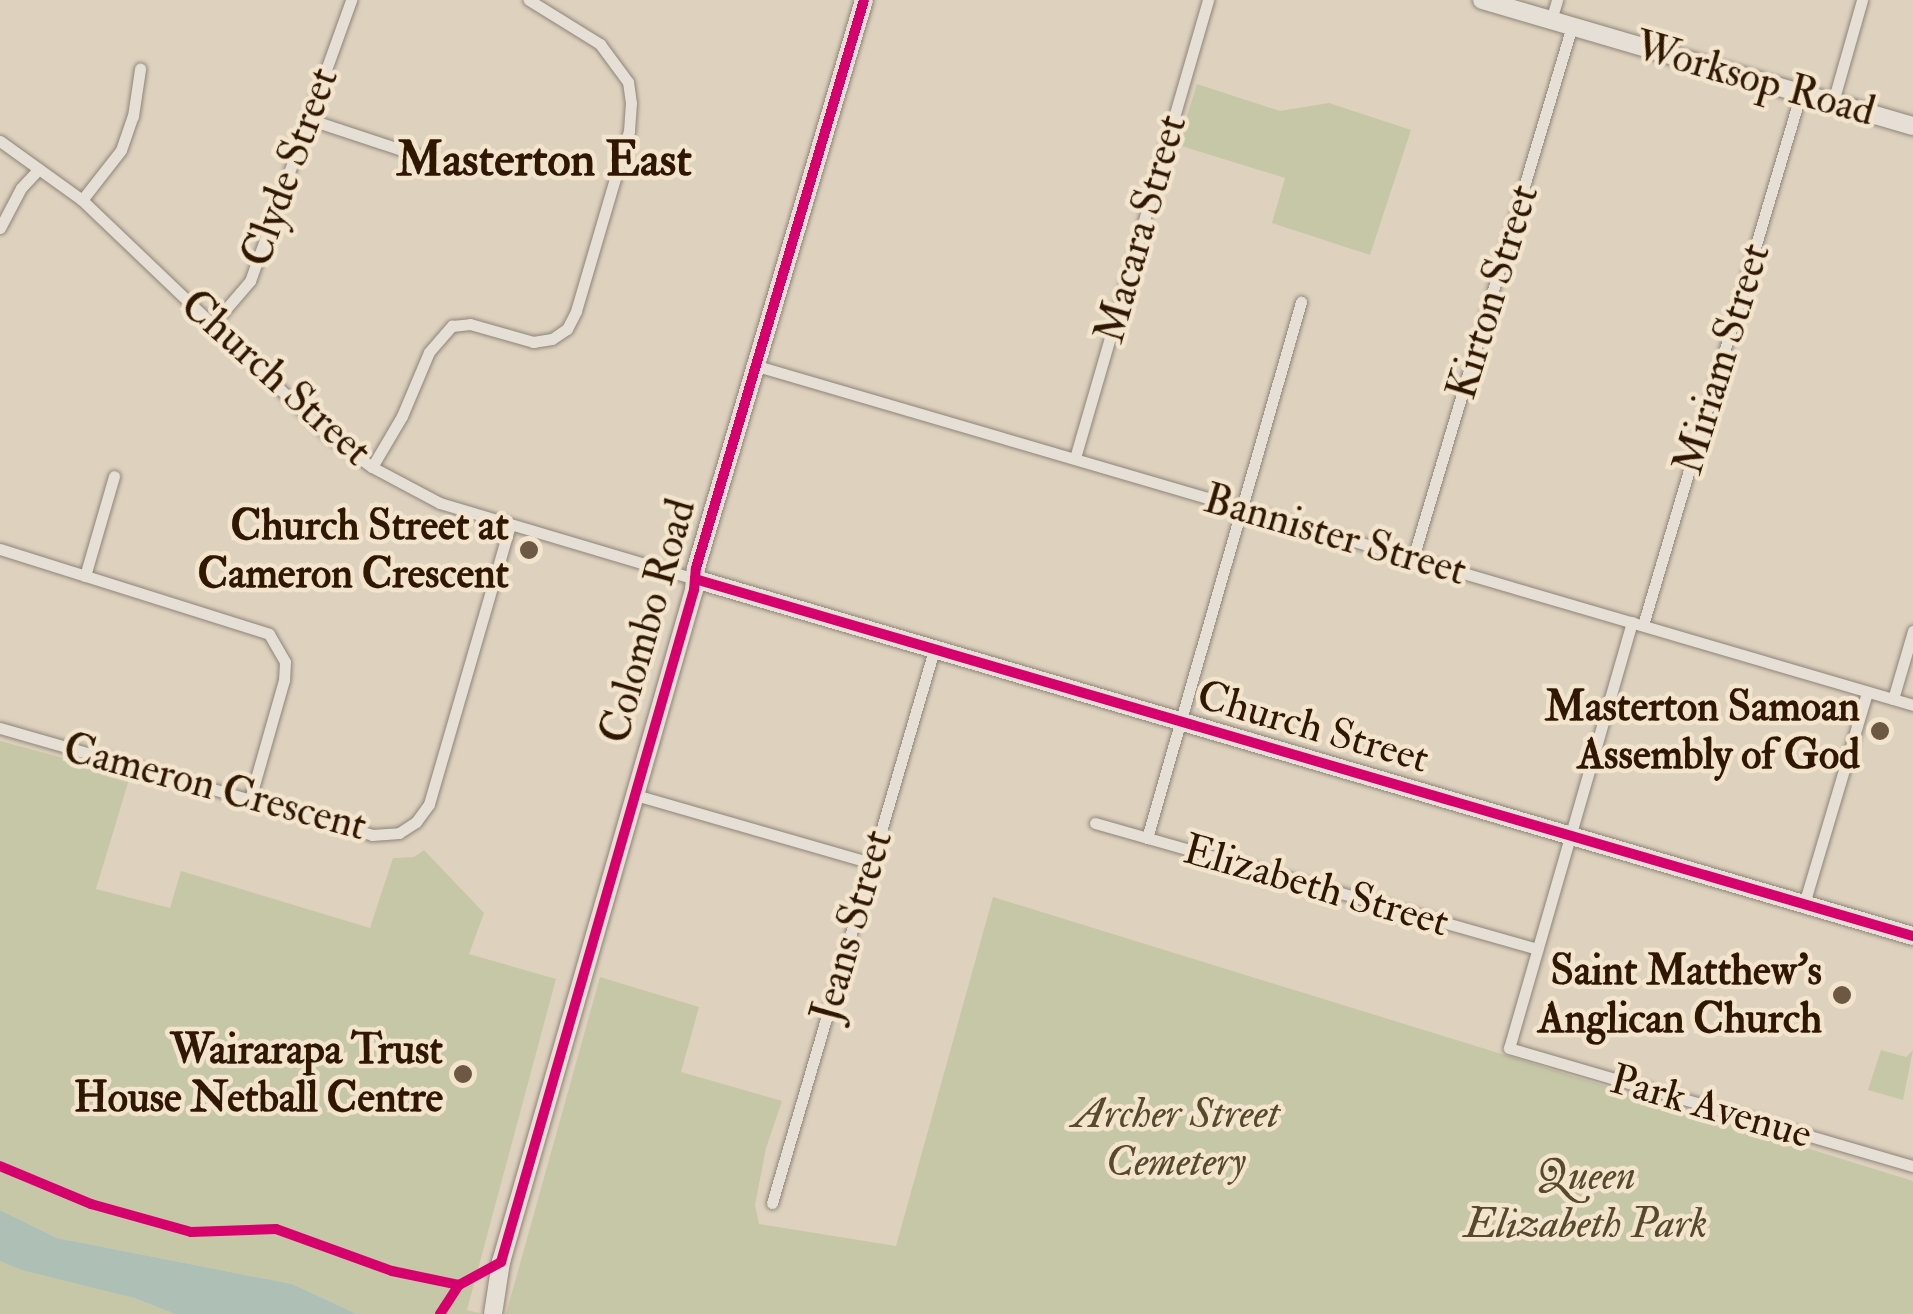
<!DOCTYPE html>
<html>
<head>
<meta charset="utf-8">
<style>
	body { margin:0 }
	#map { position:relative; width:1913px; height:1314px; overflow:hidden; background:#ded2bf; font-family:"IM FELL Double Pica",serif }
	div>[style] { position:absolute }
	.green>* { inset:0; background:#c5c7a6 }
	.water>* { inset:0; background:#aec0b5 }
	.roads { filter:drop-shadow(0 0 2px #8f8477) drop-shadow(0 0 2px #8f8477) }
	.street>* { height:11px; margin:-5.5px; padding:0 5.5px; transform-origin:5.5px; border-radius:5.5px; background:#e5dfd5 }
	.secondary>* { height:18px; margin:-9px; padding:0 9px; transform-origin:9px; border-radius:9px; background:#e5dfd5 }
	.cycleway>* { height:10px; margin:-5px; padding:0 5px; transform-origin:5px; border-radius:5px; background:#d6006c }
	.dots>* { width:28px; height:28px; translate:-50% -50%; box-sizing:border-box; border:5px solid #f2e4cd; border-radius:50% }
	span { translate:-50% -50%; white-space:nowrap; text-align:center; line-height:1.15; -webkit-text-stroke:9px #f2e4cd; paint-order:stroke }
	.street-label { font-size:42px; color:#2f1700 }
	.poi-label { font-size:42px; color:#2f1700; font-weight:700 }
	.right { translate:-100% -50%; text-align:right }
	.park-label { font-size:42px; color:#56492c; font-style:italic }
	.quarter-label { font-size:48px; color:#2f1700; font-weight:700 }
</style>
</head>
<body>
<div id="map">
	<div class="green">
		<i style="clip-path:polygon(1197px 84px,1280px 111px,1329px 103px,1411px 130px,1370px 255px,1272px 223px,1285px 178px,1178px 145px)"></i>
		<i style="clip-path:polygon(0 741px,130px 776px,96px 889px,170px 908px,181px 871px,370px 928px,393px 858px,414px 857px,424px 850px,484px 913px,469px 954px,556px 979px,467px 1310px,483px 1314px,357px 1314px,292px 1284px,57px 1238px,0 1210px)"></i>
		<i style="clip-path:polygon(993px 897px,1913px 1181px,1913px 1314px,506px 1314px,600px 977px,699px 1007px,681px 1072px,782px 1101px,766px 1148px,755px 1205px,759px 1224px,896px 1246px)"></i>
		<i style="clip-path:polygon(1881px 1050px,1906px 1057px,1913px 1050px,1903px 1100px,1868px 1090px)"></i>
		<i style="clip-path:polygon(0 1261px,134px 1298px,175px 1314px,0 1314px)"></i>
	</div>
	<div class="water">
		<i style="clip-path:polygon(0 1210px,57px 1238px,292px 1284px,357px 1314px,175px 1314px,134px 1298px,22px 1270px,0 1261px)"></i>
	</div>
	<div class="roads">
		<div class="street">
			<i style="left:1551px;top:20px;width:21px;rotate:-73deg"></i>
			<i style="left:1833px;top:102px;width:106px;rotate:-74.1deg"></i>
			<i style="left:308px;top:119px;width:134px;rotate:18.3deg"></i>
			<i style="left:0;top:141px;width:101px;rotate:35.7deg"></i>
			<i style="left:82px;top:200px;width:342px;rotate:43.7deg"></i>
			<i style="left:329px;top:436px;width:53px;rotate:35.8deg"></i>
			<i style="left:372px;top:467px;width:77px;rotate:27.9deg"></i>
			<i style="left:440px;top:503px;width:266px;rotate:16.6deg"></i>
			<i style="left:82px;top:200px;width:63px;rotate:-52deg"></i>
			<i style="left:121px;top:150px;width:36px;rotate:-71deg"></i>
			<i style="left:133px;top:116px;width:48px;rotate:-81.5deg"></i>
			<i style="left:0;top:228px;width:45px;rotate:-62.3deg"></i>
			<i style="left:21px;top:188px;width:26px;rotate:-47deg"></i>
			<i style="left:213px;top:324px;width:57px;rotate:-49.3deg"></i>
			<i style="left:250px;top:281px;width:299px;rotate:-70.2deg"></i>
			<i style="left:757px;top:366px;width:1205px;rotate:16.34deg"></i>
			<i style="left:1075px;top:458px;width:477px;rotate:-73.8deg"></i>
			<i style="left:372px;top:467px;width:59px;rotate:-59.5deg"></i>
			<i style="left:402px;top:416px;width:69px;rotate:-67.1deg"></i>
			<i style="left:429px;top:352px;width:35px;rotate:-49deg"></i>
			<i style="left:452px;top:326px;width:18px;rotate:-6deg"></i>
			<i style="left:470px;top:324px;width:66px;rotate:15.9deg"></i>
			<i style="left:533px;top:342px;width:19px;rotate:-9deg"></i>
			<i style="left:552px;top:339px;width:18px;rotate:-34deg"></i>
			<i style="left:567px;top:329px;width:20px;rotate:-63deg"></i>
			<i style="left:576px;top:311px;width:188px;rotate:-73.6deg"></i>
			<i style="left:629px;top:131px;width:28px;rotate:-86deg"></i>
			<i style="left:631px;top:103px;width:21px;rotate:-98deg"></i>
			<i style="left:628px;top:82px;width:47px;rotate:-126.4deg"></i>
			<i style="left:600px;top:44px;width:84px;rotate:-148.2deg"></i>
			<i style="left:0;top:549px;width:282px;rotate:17.5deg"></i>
			<i style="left:269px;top:634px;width:32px;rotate:60deg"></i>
			<i style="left:285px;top:662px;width:18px;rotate:93deg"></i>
			<i style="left:284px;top:680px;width:124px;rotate:105.9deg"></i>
			<i style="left:1413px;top:558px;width:555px;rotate:-73.36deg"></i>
			<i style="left:85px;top:576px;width:104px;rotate:-73.8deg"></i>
			<i style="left:1632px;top:622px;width:443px;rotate:106.1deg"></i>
			<i style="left:1509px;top:1048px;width:421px;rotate:16.3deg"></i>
			<i style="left:1643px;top:625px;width:555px;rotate:-73.46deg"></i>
			<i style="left:1893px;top:699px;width:71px;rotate:-73.6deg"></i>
			<i style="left:0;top:728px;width:387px;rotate:16deg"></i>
			<i style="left:372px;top:835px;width:27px;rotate:-4deg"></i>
			<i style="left:399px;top:833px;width:20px;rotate:-33deg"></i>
			<i style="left:416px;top:822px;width:22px;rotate:-54deg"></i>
			<i style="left:429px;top:804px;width:291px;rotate:-73.8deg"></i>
			<i style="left:632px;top:794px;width:249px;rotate:16.1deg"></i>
			<i style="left:1095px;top:823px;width:460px;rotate:15.9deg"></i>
			<i style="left:1147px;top:838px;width:558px;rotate:-73.97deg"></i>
			<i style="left:1804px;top:904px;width:221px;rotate:-73.4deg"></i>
			<i style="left:772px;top:1203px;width:576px;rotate:-73.67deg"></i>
		</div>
		<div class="secondary">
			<i style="left:1482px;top:0;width:449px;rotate:16.3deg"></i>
			<i style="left:695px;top:579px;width:1269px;rotate:16.34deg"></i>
			<i style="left:493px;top:1314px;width:53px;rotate:-81.3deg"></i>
			<i style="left:501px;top:1262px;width:699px;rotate:-73.98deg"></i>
			<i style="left:694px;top:590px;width:22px;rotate:-85deg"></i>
			<i style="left:696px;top:568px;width:592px;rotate:-73.52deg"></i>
		</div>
	</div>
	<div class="cycleway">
		<i style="left:695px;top:579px;width:1269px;rotate:16.34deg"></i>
		<i style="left:0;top:1166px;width:99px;rotate:22.7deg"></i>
		<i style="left:91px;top:1204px;width:104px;rotate:15.6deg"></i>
		<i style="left:191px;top:1232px;width:85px;rotate:-2deg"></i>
		<i style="left:276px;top:1229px;width:123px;rotate:19.9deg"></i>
		<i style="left:392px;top:1271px;width:68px;rotate:11.8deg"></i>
		<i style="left:440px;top:1314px;width:35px;rotate:-57deg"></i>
		<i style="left:459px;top:1285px;width:48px;rotate:-28.7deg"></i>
		<i style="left:501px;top:1262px;width:699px;rotate:-73.98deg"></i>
		<i style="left:694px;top:590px;width:22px;rotate:-85deg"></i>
		<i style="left:696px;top:568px;width:592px;rotate:-73.52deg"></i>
	</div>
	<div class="dots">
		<i style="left:529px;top:550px;background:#6c5843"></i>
		<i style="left:1880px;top:731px;background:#6c5843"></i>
		<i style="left:1842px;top:995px;background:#6c5843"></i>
		<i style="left:463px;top:1074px;background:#6c5843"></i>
	</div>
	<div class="street-label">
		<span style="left:1755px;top:79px;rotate:16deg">Worksop Road</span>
		<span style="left:290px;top:167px;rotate:-70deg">Clyde Street</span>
		<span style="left:1141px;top:229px;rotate:-74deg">Macara Street</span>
		<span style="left:1493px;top:292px;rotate:-73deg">Kirton Street</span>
		<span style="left:1722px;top:359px;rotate:-73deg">Miriam Street</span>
		<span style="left:276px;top:378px;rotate:42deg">Church Street</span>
		<span style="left:1335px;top:535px;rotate:16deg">Bannister Street</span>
		<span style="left:648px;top:621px;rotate:-74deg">Colombo Road</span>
		<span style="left:1313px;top:727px;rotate:16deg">Church Street</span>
		<span style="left:215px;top:787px;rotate:15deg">Cameron Crescent</span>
		<span style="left:1316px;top:886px;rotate:16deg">Elizabeth Street</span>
		<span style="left:852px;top:926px;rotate:-74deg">Jeans Street</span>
		<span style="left:1711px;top:1107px;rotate:16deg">Park Avenue</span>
	</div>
	<div class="poi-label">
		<span class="right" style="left:509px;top:550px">Church Street at<br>Cameron Crescent</span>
		<span class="right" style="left:1860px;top:731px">Masterton Samoan<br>Assembly of God</span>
		<span class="right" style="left:1822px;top:995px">Saint Matthew's<br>Anglican Church</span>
		<span class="right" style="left:443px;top:1074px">Wairarapa Trust<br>House Netball Centre</span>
	</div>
	<div class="park-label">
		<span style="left:1176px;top:1138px">Archer Street<br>Cemetery</span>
		<span style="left:1586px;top:1200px">Queen<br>Elizabeth Park</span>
	</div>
	<div class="quarter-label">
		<span style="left:544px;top:161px">Masterton East</span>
	</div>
</div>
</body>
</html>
